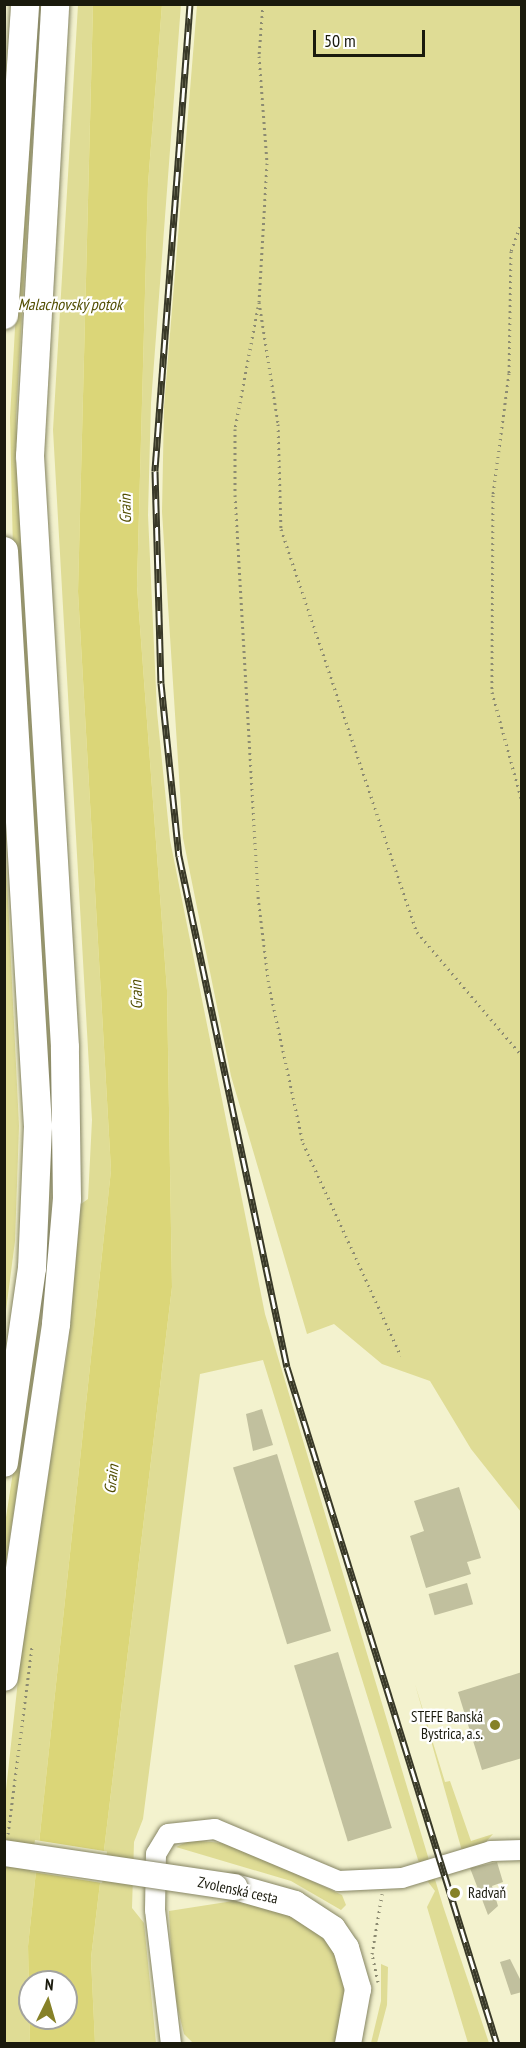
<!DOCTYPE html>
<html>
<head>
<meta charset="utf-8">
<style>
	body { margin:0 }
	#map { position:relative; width:526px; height:2048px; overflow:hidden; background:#f3f2ce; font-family:"PT Sans Narrow",sans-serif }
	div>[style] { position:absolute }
	.green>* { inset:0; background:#dfdc95 }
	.water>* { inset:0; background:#dbd678 }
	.pier>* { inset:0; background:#f3f2ce; transform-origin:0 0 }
	.stream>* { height:4.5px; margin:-2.25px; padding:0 2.25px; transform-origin:2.25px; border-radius:2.25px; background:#dbd678 }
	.building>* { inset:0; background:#c1c09e; transform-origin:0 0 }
	.path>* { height:3px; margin-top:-1.5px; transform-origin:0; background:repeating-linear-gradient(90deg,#8c8b72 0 1.5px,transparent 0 6px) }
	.roads { filter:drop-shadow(0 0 2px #868564) drop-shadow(0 0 2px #868564) }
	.minor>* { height:20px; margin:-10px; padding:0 10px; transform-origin:10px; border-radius:10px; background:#fff }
	.major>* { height:26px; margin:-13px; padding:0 13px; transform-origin:13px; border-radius:13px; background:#fff }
	.highway>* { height:28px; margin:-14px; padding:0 14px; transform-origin:14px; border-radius:14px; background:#fff }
	.rail>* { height:7px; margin-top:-3.5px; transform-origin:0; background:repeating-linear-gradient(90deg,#fff 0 14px,#393928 0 28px); box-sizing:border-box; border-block:2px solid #393928 }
	.bridges { filter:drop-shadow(0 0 2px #868564) drop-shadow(0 0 2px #868564) }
	.major-bridge>* { height:26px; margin:-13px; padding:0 13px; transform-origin:13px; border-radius:13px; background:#fff }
	.dots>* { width:16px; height:16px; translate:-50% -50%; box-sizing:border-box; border:3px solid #fff; border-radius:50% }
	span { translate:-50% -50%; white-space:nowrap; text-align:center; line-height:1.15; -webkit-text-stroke:4.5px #fff; paint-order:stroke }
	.poi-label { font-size:15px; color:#1a1a0d }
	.right { translate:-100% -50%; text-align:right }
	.left { translate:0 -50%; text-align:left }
	.street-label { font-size:15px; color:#1a1a0d }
	.water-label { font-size:16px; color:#514d00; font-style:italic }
	.frame { position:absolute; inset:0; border:6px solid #1a1a0d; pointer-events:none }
	.north { position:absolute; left:18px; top:1970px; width:60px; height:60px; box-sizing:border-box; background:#fff; border:2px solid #a3a39e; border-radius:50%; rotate:5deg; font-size:16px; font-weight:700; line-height:24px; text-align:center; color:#1a1a0d }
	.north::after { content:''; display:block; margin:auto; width:21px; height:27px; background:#868128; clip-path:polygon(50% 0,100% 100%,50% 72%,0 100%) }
	.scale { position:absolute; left:313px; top:30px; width:112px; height:27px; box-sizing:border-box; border:3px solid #1a1a0d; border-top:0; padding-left:8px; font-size:18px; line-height:21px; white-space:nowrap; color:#1a1a0d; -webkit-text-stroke:4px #fff; paint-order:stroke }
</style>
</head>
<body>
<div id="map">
	<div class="green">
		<i style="clip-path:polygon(40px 4px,16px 418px,51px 1048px,52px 1166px,37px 1356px,5px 1569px,5px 1524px,31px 1355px,10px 418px,33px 5px)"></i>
		<i style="clip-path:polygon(93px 4px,78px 592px,111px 1170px,28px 1946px,30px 2043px,5px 2044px,5px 1799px,21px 1653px,68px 1348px,81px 1204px,88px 1199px,92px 1120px,53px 430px,78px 5px)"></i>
		<i style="clip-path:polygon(181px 4px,151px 403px,148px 515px,157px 712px,170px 840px,265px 1314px,429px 1860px,419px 1863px,263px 1360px,200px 1374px,143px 1819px,134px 1842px,132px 1908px,144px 1923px,156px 2043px,95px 2044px,91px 1958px,172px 1287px,167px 990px,137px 586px,148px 184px,162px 5px)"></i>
		<i style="clip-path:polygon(197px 5px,521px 5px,521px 1512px,471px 1449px,430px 1381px,382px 1364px,334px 1324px,307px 1334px,231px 1076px,183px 838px,162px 512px,164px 407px)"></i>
		<i style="clip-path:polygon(5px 839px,19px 1126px,15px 1241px,5px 1318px)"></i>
		<i style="clip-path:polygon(415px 1684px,445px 1782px,450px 1781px,471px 1841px,493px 1834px,484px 1844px,462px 1851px)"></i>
		<i style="clip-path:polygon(191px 1840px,232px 1844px,342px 1895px,346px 1905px,341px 1910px,291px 1881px,176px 1847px)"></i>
		<i style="clip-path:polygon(434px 1876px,443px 1906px,489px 2043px,468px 2043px,427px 1907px,435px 1891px,425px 1878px)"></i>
		<i style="clip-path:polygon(233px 1901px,269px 1906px,315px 1927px,331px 1945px,347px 1987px,335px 2043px,193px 2043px,184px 2034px,173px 1989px,169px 1911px)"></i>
		<i style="clip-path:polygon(381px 1964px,388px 1967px,387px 2005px,377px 2043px,371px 2043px,381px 2001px)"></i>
	</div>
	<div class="water">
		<i style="clip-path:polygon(evenodd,93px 5px,162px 5px,148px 184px,137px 586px,167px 990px,172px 1287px,91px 1958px,95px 2043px,30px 2044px,28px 1946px,111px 1170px,78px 592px,93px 5px,30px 1982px,66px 1982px,66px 2018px,30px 2018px,30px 1982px)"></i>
	</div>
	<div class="pier">
		<i style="left:35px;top:1840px;width:73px;height:32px;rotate:9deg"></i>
	</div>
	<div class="stream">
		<i style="left:49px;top:305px;width:40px;rotate:1.4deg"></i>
	</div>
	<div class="building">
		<i style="clip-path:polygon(262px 1409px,273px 1445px,253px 1451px,246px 1414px)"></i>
		<i style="left:277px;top:1454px;width:185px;height:46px;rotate:73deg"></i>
		<i style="clip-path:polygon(459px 1487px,481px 1558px,467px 1562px,471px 1574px,426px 1588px,410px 1536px,424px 1531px,414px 1501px)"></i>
		<i style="left:467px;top:1583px;width:22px;height:40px;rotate:74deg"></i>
		<i style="left:338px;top:1652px;width:184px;height:46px;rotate:73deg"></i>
		<i style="clip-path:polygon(522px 1672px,522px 1758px,482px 1770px,458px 1692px)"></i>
		<i style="clip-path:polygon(497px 1862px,503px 1882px,492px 1886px,498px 1906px,488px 1915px,470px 1868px)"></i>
		<i style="clip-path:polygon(510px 1959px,522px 1983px,522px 1992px,511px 1995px,500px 1962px)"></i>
	</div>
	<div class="path">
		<i style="left:263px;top:4px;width:52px;rotate:94.4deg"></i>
		<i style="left:259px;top:56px;width:107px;rotate:85.7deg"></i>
		<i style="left:267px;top:163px;width:139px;rotate:93.3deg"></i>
		<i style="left:259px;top:302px;width:123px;rotate:81.1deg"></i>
		<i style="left:278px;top:424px;width:105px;rotate:88.4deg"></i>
		<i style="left:281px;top:529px;width:425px;rotate:71.4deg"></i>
		<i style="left:417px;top:932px;width:162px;rotate:49.7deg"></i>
		<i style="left:522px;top:221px;width:32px;rotate:110deg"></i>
		<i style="left:511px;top:251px;width:122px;rotate:90.9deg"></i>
		<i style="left:509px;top:373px;width:123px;rotate:97.5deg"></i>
		<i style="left:493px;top:495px;width:197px;rotate:90.3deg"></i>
		<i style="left:492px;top:692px;width:114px;rotate:74.7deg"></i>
		<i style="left:258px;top:307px;width:124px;rotate:100.7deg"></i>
		<i style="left:235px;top:429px;width:66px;rotate:90deg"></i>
		<i style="left:235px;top:495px;width:403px;rotate:86.7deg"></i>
		<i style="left:258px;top:897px;width:90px;rotate:83deg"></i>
		<i style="left:269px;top:986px;width:161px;rotate:77.8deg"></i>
		<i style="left:303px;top:1143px;width:234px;rotate:65.3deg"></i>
		<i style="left:8px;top:1834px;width:189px;rotate:-82.7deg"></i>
		<i style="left:378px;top:1982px;width:29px;rotate:-102deg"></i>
		<i style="left:372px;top:1954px;width:61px;rotate:-80.5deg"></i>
	</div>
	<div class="roads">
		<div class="minor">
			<i style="left:171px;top:2044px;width:135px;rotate:-96.8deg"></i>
			<i style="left:155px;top:1910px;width:56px;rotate:-89deg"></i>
			<i style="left:156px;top:1854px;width:23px;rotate:-59deg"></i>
			<i style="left:168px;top:1834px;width:47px;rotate:-6.1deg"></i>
			<i style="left:215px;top:1829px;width:134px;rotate:22.8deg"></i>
			<i style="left:339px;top:1881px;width:63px;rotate:-2.7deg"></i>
			<i style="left:402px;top:1878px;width:93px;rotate:-16.9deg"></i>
			<i style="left:491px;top:1851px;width:31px;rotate:-2deg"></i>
		</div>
		<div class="major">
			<i style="left:235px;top:1887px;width:62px;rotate:15.8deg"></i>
			<i style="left:295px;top:1904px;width:45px;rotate:33.3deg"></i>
			<i style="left:333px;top:1929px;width:23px;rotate:56deg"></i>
			<i style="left:346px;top:1948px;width:43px;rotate:73.7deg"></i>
			<i style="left:358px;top:1989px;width:56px;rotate:100.3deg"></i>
		</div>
		<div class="highway">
			<i style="left:4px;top:315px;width:312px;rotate:-86.1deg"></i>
			<i style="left:4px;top:551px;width:576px;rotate:86.62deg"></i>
			<i style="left:38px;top:1126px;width:142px;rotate:92.4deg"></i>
			<i style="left:32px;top:1268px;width:197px;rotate:98.2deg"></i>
			<i style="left:4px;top:1677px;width:357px;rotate:-81.6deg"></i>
			<i style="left:56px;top:1324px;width:125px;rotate:-85deg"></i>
			<i style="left:67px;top:1199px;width:152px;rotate:-90.8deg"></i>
			<i style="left:65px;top:1047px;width:592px;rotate:-93.39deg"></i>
			<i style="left:30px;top:456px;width:453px;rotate:-86.8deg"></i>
		</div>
	</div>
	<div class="rail">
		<i style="left:190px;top:4px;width:468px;rotate:94.3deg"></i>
		<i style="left:155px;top:471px;width:212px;rotate:88.4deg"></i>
		<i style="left:161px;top:683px;width:174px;rotate:84.1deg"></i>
		<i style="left:179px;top:856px;width:522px;rotate:78.07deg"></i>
		<i style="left:287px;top:1367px;width:709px;rotate:72.77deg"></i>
	</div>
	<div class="bridges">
		<div class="major-bridge">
			<i style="left:4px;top:1853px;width:233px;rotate:8.4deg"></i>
		</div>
	</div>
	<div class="dots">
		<i style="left:495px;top:1725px;background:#868128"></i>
		<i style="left:455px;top:1893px;background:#868128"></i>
	</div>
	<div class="poi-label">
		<span class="right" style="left:483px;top:1725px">STEFE Banská<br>Bystrica, a.s.</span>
		<span class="left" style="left:468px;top:1893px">Radvaň</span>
	</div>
	<div class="street-label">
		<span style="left:238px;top:1890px;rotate:12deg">Zvolenská cesta</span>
	</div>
	<div class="water-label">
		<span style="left:70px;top:304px">Malachovský potok</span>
		<span style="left:125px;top:509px;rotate:-91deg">Grain</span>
		<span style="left:136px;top:995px;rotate:-92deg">Grain</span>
		<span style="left:111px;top:1479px;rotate:-83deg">Grain</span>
	</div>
	<div class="frame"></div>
	<div class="north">N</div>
	<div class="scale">50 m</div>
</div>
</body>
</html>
